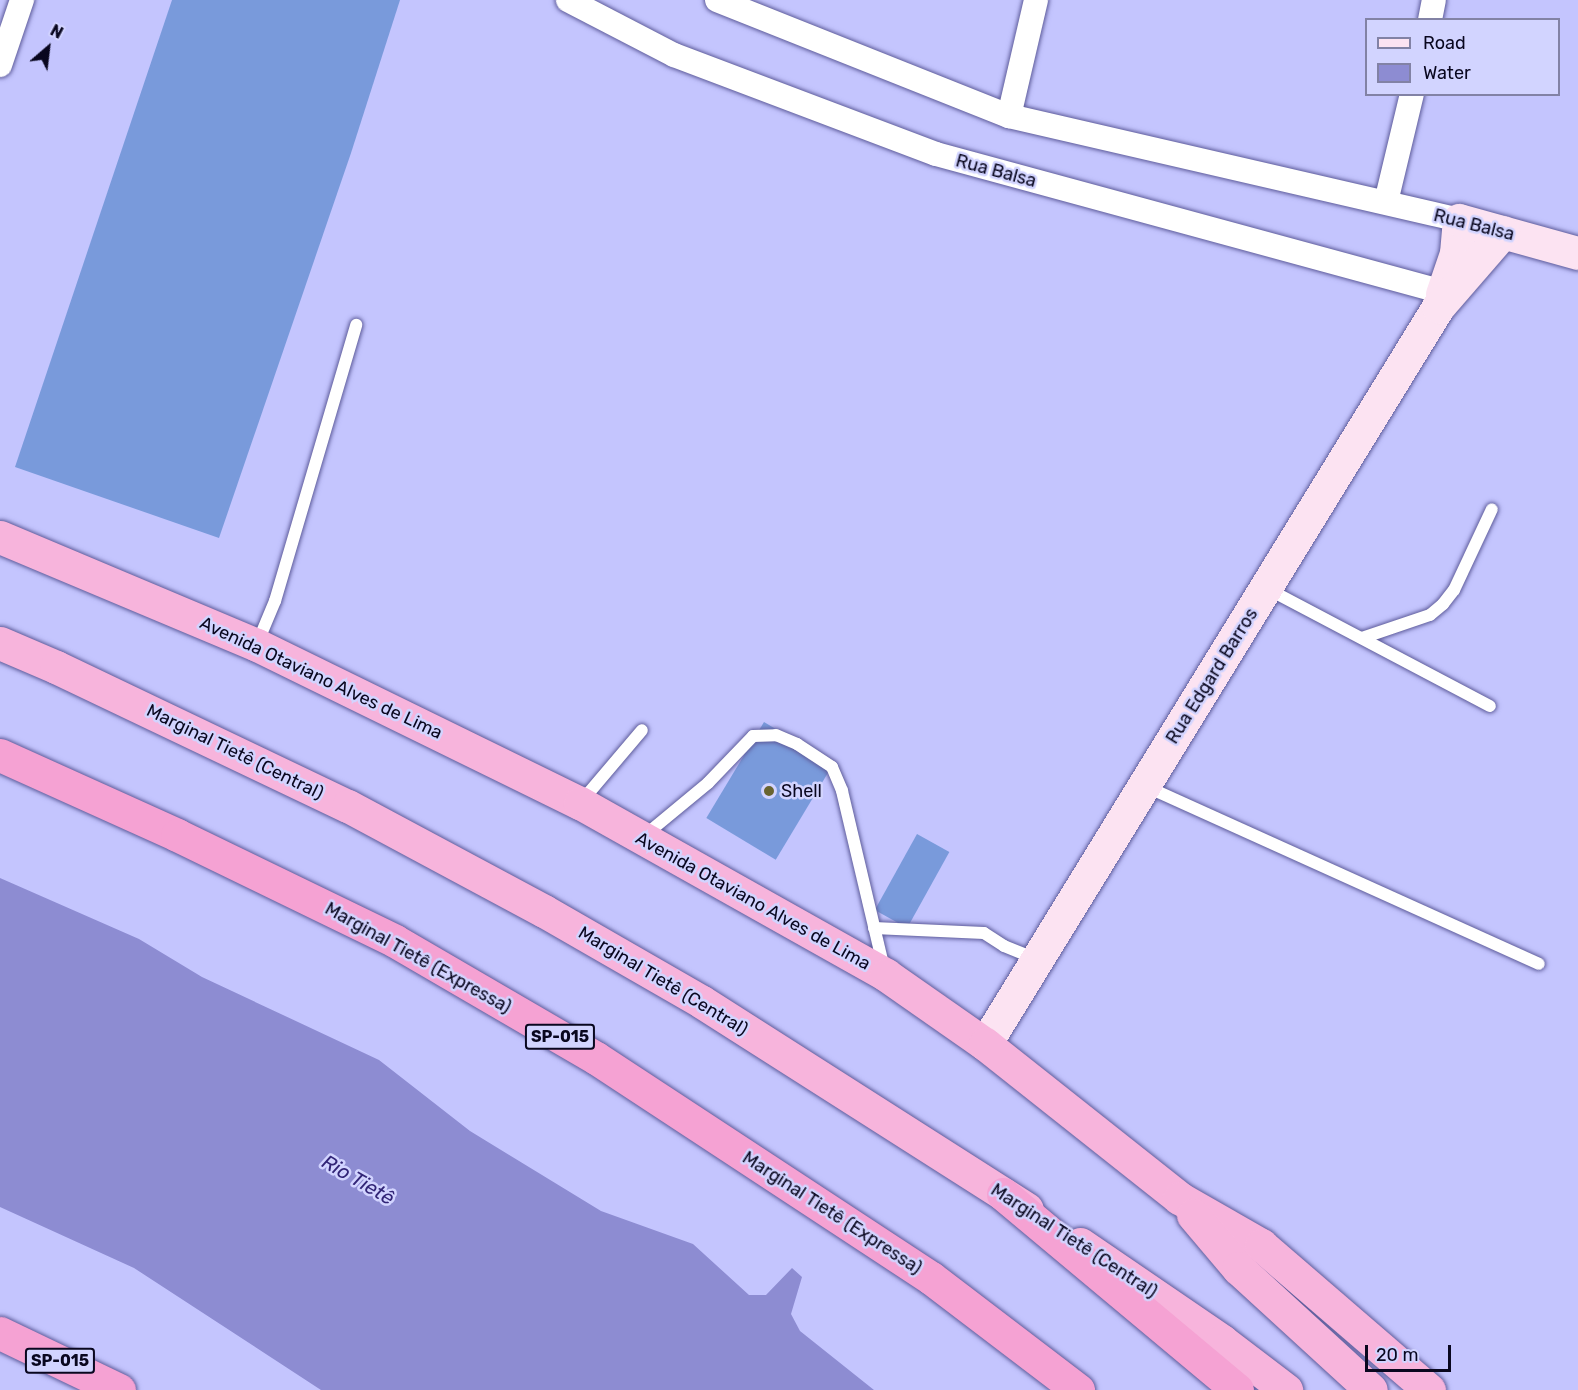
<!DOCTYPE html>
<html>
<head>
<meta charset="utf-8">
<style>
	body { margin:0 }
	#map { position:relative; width:1578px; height:1390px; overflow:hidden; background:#c4c5fe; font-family:Rubik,sans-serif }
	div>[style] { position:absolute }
	.water>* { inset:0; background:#8d8cd2 }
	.building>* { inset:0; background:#799adb; transform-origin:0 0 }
	.roads { filter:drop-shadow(0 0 2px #5e5c9b) drop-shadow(0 0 2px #5e5c9b) }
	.service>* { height:12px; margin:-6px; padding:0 6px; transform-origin:6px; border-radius:6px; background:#fff }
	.minor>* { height:24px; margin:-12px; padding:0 12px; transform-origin:12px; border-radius:12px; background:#fff }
	.secondary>* { height:33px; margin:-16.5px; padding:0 16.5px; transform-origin:16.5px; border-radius:16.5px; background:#fce3f2 }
	.trunk>* { height:33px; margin:-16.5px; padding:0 16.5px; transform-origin:16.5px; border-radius:16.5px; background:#f7b4dc }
	.motorway>* { height:33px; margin:-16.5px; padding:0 16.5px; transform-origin:16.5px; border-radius:16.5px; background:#f5a2d3 }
	.dots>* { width:16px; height:16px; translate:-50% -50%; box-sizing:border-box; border:3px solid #d2d4ff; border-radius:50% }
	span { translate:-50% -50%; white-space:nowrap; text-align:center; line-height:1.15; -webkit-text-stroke:5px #d2d4ff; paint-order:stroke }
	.shield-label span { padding:2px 4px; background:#d2d4ff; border:2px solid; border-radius:4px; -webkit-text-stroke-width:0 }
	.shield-label { font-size:16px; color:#09071f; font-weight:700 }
	.street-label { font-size:18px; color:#09071f }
	.poi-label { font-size:18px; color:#09071f }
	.left { translate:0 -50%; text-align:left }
	.water-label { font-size:20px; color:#322577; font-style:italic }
	.legend { position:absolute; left:1365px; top:18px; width:195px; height:78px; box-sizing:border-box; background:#d2d4ff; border:2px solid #8282a5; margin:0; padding:8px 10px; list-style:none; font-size:18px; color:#09071f }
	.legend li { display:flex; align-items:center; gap:12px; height:30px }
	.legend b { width:30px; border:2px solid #8282a5 }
	.north { position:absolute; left:18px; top:18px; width:60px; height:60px; -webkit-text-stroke:4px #d2d4ff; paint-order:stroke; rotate:28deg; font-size:16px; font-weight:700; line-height:24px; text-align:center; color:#09071f }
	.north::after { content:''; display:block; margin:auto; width:21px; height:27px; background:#09071f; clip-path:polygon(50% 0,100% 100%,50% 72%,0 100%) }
	.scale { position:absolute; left:1365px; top:1345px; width:86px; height:27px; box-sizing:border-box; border:3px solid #09071f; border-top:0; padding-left:8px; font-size:18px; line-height:21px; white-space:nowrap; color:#09071f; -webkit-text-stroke:4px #d2d4ff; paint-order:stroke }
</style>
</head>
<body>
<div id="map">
	<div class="water">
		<i style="clip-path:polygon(0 878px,139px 939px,202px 977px,379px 1060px,470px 1131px,601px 1211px,693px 1244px,749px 1295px,766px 1295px,792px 1268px,802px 1277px,791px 1314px,800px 1331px,874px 1390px,321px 1390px,134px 1268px,0 1207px)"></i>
	</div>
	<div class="building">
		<i style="clip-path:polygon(172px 0,400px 0,351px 153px,219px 538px,15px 467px)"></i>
		<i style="left:764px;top:722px;width:81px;height:112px;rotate:31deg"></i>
		<i style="left:917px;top:834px;width:37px;height:87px;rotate:29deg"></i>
	</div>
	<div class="roads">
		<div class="service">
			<i style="left:1266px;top:588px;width:253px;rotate:27.8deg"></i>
			<i style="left:1362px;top:638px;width:72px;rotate:-18.7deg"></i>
			<i style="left:1430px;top:615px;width:17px;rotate:-40deg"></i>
			<i style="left:1443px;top:604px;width:18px;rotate:-52deg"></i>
			<i style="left:1454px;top:590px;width:89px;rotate:-64.9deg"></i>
			<i style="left:257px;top:644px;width:47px;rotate:-67.3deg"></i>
			<i style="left:275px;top:601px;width:288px;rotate:-73.6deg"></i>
			<i style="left:1145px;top:786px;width:432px;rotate:24.3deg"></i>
			<i style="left:581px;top:802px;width:94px;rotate:-49.7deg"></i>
			<i style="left:644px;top:836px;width:83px;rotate:-39.6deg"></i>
			<i style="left:708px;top:783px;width:65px;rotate:-46.2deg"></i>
			<i style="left:753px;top:736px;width:23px;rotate:-2deg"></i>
			<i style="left:776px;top:735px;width:23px;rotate:23deg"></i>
			<i style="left:797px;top:744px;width:42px;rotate:33.3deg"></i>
			<i style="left:832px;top:767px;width:26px;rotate:67deg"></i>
			<i style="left:842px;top:791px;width:182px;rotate:76.7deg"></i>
			<i style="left:874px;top:928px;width:110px;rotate:2.6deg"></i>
			<i style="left:984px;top:933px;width:24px;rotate:33deg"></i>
			<i style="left:1004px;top:946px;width:35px;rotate:22deg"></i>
		</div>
		<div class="minor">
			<i style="left:568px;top:0;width:119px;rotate:27.4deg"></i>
			<i style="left:674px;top:55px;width:280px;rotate:20.7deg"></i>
			<i style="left:936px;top:154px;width:525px;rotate:15.23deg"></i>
			<i style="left:717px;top:0;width:314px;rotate:21.7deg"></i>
			<i style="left:1009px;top:116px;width:462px;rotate:13deg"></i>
			<i style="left:1430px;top:20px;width:20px;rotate:-79deg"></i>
			<i style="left:0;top:65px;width:69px;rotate:-71.3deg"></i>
			<i style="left:1009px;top:116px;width:119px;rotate:-76.9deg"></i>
			<i style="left:1386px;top:202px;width:111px;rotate:-76.5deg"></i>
		</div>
		<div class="secondary">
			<i style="left:1442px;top:294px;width:43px;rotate:-71.1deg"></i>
			<i style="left:1456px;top:253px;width:33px;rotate:-85deg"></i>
			<i style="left:1459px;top:220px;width:123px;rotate:15.5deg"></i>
			<i style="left:985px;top:1044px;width:865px;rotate:-58.42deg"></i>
			<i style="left:1438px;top:307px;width:99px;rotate:-49.1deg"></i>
		</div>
		<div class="trunk">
			<i style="left:0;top:537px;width:279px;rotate:22.8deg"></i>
			<i style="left:257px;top:645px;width:360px;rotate:26.1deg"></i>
			<i style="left:580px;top:803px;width:351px;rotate:29.3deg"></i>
			<i style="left:886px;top:975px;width:121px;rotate:34.9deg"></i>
			<i style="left:985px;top:1044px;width:248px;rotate:38.4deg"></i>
			<i style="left:1179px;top:1198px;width:95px;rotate:29.8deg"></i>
			<i style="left:1261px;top:1245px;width:222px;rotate:40.8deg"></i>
			<i style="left:0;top:643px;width:61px;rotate:23.2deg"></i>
			<i style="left:56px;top:667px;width:323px;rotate:25.5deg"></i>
			<i style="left:348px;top:806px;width:222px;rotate:28.2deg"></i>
			<i style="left:544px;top:911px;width:182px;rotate:29.9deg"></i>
			<i style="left:702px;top:1002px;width:385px;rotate:32.5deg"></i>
			<i style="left:1193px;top:1215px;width:70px;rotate:49.7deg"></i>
			<i style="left:1238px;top:1268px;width:180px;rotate:42.5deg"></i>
			<i style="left:1080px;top:1244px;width:172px;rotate:34.3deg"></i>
			<i style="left:1222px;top:1341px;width:81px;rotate:37.4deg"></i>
		</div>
		<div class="motorway">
			<i style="left:0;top:755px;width:194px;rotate:24.3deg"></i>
			<i style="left:177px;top:835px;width:242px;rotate:25.9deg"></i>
			<i style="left:395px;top:941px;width:233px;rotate:30.2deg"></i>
			<i style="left:596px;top:1058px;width:401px;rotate:33.3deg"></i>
			<i style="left:931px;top:1278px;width:185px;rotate:37.3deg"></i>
			<i style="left:1003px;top:1194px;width:305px;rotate:39.9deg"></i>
			<i style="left:0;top:1333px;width:132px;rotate:25.6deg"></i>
		</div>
	</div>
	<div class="dots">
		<i style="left:769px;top:791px;background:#696430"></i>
	</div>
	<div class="shield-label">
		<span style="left:560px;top:1037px">SP-015</span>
		<span style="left:60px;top:1361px">SP-015</span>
	</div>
	<div class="street-label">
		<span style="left:996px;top:171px;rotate:15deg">Rua Balsa</span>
		<span style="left:1474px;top:225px;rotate:14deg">Rua Balsa</span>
		<span style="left:1212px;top:676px;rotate:-58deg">Rua Edgard Barros</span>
		<span style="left:321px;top:678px;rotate:25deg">Avenida Otaviano Alves de Lima</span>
		<span style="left:235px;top:752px;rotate:26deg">Marginal Tietê (Central)</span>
		<span style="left:753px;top:901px;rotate:29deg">Avenida Otaviano Alves de Lima</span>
		<span style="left:418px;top:958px;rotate:29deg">Marginal Tietê (Expressa)</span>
		<span style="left:663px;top:981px;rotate:31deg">Marginal Tietê (Central)</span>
		<span style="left:832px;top:1213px;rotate:33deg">Marginal Tietê (Expressa)</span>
		<span style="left:1074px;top:1241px;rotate:33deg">Marginal Tietê (Central)</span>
	</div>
	<div class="poi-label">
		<span class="left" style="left:781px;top:791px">Shell</span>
	</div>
	<div class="water-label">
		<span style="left:358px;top:1180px;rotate:30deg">Rio Tietê</span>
	</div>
	<ul class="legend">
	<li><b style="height:8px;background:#fce3f2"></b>Road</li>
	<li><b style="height:16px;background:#8d8cd2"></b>Water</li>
	</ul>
	<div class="north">N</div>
	<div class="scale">20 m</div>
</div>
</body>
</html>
